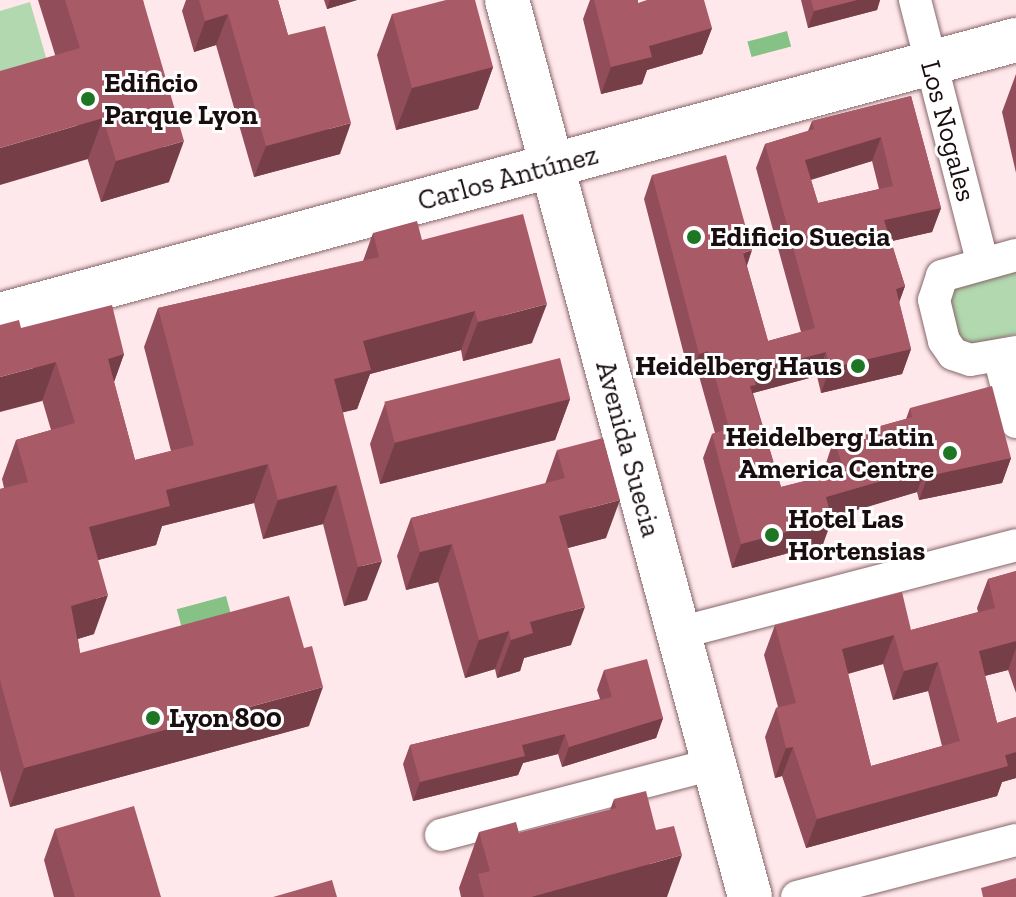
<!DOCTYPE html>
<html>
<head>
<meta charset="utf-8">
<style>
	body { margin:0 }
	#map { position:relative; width:1016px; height:897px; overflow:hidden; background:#ffe8eb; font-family:"Zilla Slab",serif }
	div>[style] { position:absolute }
	.green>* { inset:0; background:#b1d8af }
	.water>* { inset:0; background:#86c286; transform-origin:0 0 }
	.roads { filter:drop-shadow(0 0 2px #86666a) drop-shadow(0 0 2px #86666a) }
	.street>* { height:32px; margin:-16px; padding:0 16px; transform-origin:16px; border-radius:16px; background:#fff }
	.secondary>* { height:44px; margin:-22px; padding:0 22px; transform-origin:22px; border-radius:22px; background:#fff }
	.wall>* { inset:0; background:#914d59 }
	.shaded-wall>* { inset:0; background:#763f48 }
	.building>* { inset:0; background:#a95a67; transform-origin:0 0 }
	.dots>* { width:22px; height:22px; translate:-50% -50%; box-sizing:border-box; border:4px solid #fff; border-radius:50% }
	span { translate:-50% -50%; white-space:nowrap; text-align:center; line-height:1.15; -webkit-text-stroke:6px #fff; paint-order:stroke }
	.poi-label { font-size:28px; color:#190d0f; font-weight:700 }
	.left { translate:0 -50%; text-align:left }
	.right { translate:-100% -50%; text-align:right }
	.street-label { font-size:28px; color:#190d0f }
</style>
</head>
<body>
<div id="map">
	<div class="green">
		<i style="clip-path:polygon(30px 2px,54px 85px,0 101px,0 11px)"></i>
		<i style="clip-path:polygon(1016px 268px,1016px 334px,968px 346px,954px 339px,950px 289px)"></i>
	</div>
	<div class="water">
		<i style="left:787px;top:31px;width:16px;height:41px;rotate:75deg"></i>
		<i style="left:226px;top:596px;width:20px;height:51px;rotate:75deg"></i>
	</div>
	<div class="roads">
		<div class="street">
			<i style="left:915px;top:0;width:269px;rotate:75.6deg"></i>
			<i style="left:1016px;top:255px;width:77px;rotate:164.2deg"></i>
			<i style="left:942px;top:276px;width:25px;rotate:108deg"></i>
			<i style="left:934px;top:300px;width:42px;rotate:76.3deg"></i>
			<i style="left:944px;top:341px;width:16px;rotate:55deg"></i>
			<i style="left:953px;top:354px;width:18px;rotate:19deg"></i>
			<i style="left:970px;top:360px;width:47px;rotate:-9.9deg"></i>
			<i style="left:999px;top:356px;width:68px;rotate:75.6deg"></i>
			<i style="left:679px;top:633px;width:348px;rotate:-14.6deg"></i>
			<i style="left:441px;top:835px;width:282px;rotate:-14.6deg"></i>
			<i style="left:797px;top:897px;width:226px;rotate:-14.6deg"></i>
		</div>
		<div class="secondary">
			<i style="left:507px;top:0;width:929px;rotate:74.84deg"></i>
			<i style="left:0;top:315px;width:1053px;rotate:-15.15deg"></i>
		</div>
	</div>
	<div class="wall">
		<i style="clip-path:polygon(38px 0,143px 0,169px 182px,101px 202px)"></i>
		<i style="clip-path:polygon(186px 0,278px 0,288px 35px,340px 154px,254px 177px,216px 45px,194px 52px,182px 11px)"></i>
		<i style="clip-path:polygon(324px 0,357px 0,327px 9px)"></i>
		<i style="clip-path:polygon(590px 0,638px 0,638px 3px,712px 28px,702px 54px,647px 70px,642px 84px,601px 94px,583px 19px)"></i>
		<i style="clip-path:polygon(801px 0,880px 0,877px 10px,808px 28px)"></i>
		<i style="clip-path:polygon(392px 14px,493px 67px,478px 109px,396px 130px,377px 55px)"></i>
		<i style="clip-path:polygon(1016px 74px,1016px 173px,1002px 112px)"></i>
		<i style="clip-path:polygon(evenodd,911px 96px,941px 208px,932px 232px,891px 241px,905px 286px,899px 302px,911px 349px,902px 374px,821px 393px,817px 376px,753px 393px,781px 487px,829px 475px,826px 463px,834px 439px,906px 419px,910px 408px,1011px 458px,1002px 483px,919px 500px,917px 492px,831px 517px,823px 544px,732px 568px,703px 458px,712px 434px,715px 433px,699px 376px,690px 378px,644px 199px,652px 175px,747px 266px,768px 341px,801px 332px,756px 168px,765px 144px,808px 131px,812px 121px,911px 96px,872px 161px,879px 189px,818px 203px,811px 180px,872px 161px)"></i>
		<i style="clip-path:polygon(373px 233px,422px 240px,532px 343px,463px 361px,461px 350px,370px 374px,357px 409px,343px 412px,367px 600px,344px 606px,323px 524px,263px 539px,254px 503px,162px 526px,156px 545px,98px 560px,94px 634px,78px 639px,80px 653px,309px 726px,10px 807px,0 770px,0 489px,4px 488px,2px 479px,16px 440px,51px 430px,21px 328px,124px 354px,114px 382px,135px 460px,171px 451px,144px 347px,158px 308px,363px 261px)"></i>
		<i style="clip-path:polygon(570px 399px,555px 440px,380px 484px,370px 444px,385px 403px)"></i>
		<i style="clip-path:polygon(557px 450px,606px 538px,568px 548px,571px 645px,524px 658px,520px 671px,497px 678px,495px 669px,465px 678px,438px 582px,406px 590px,397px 556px,411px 518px,545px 484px)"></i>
		<i style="clip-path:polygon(evenodd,1016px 571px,1016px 693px,1008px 670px,985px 676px,997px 723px,1016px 717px,1016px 778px,1002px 782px,997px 796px,806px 848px,782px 776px,775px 778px,765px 737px,776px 708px,778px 707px,764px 655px,775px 625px,911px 630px,978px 612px,977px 608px,988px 579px,1016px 571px,883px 664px,893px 700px,928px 691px,942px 746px,871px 766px,848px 674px,883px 664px)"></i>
		<i style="clip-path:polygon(604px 670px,663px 718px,656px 738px,562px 767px,558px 754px,523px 763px,518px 775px,413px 801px,403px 764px,410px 745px,600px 699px,597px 690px)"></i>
		<i style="clip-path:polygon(614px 799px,667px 897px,461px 897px,459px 888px,479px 832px,519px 833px,610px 810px)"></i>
		<i style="clip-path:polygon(55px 829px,161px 897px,54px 897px,44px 860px)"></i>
	</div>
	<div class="shaded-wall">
		<i style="clip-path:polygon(330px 0,357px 0,327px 9px)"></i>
		<i style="clip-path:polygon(857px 0,880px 0,877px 10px,808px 28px,814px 11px)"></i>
		<i style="clip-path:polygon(228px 14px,216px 45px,194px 52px,205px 21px)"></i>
		<i style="clip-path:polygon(712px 28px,702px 54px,647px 70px,642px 84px,601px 94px,611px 67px,649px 46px)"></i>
		<i style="clip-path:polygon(493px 67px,478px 109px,396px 130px,412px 88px)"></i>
		<i style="clip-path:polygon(103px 118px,88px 159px,0 185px,0 148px)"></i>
		<i style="clip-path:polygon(351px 123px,340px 154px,254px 177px,266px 146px)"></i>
		<i style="clip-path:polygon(881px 137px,872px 161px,796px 184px,805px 160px)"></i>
		<i style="clip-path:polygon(184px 141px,169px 182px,101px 202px,116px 161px)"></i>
		<i style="clip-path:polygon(941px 208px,932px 232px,875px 245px,884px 220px)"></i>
		<i style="clip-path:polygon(752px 250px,744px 275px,743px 253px)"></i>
		<i style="clip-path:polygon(905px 286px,896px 311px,896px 289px)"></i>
		<i style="clip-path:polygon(547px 304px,532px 343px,463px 361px,478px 322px)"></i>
		<i style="clip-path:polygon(475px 311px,461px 350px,370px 374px,357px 409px,320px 418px,334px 379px,363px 341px)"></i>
		<i style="clip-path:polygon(911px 349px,902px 374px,821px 393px,830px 368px)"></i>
		<i style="clip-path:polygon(708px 351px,699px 376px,690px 378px,699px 354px)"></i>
		<i style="clip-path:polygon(826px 352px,817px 376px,753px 393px,747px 409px,752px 371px)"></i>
		<i style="clip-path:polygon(124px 354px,110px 393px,108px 359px)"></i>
		<i style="clip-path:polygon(56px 362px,42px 401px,0 412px,0 377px)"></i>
		<i style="clip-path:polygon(570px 399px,555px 440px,380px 484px,395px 443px)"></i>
		<i style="clip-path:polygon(1011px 458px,1002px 483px,919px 500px,928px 476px)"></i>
		<i style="clip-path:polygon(268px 464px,254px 503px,162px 526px,156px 545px,75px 566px,89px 527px,166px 490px)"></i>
		<i style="clip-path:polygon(926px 468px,917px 492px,817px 522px,826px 497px)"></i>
		<i style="clip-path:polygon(337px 485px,323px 524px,263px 539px,278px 500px)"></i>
		<i style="clip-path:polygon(620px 500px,606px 538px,545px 554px,559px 516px)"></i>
		<i style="clip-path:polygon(832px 520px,823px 544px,732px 568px,741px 544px)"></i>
		<i style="clip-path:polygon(452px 544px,438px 582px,406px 590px,420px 552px)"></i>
		<i style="clip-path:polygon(382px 561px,367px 600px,344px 606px,358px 567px)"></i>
		<i style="clip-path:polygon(108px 595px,94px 634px,57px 645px,71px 606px)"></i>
		<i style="clip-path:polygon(585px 607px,571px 645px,524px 658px,520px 671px,497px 678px,511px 640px,530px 622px)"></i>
		<i style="clip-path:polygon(509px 631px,495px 669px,465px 678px,479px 640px)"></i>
		<i style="clip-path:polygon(894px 635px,883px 664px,831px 678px,842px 649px)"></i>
		<i style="clip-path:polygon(1016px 641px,1016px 648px,1008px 670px,968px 680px,979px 651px)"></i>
		<i style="clip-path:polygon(938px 662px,928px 691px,893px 700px,904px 671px)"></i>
		<i style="clip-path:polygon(323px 687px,309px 726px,10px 807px,24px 768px)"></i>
		<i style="clip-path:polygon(663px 718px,656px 738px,562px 767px,569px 747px)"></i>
		<i style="clip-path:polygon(565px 734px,558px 754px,523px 763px,518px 775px,413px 801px,420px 782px,522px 745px)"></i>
		<i style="clip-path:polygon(793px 747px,782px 776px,775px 778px,786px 748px)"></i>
		<i style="clip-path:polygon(1016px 752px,1016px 778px,1002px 782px,997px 796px,806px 848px,817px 819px)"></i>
		<i style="clip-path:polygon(682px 855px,667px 897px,531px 897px)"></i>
	</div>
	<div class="building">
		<i style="clip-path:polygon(65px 0,143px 0,184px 141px,116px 161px,103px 118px,0 148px,0 71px,80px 48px)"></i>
		<i style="clip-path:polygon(199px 0,278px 0,288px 35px,325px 26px,351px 123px,266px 146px,228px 14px,205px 21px)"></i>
		<i style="clip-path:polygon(446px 0,475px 0,493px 67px,412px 88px,392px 14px)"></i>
		<i style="clip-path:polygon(594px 0,638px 0,638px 3px,647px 0,704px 0,712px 28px,649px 46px,652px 57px,611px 67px)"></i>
		<i style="clip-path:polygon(811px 0,857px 0,814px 11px)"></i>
		<i style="clip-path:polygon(evenodd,911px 96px,941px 208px,884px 220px,905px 286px,896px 289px,911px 349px,830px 368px,826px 352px,752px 371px,756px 385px,750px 386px,781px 487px,844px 471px,834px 439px,912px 417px,910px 408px,992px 386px,1011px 458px,928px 476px,926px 468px,826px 497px,832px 520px,741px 544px,712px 434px,729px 428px,708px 351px,699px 354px,652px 175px,726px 155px,752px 250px,743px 253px,768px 341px,815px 328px,765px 144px,814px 129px,812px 121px,911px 96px,881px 137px,893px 186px,818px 203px,805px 160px,881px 137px)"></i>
		<i style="clip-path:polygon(523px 214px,547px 304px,478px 322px,475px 311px,363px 341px,371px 370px,334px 379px,382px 561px,358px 567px,337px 485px,278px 500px,268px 464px,166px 490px,170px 506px,89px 527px,108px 595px,71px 606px,80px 653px,289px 596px,304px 648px,312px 646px,323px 687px,24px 768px,0 680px,0 489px,28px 482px,16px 440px,75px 423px,56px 362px,0 377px,0 325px,19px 320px,21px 328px,112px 305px,124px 354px,108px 359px,135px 460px,194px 445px,158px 308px,379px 257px,373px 233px,417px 221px,422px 240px)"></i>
		<i style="left:560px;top:358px;width:42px;height:181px;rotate:76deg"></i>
		<i style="clip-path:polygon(603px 438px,620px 500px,559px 516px,585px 607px,530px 622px,533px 633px,511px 640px,509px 631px,479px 640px,452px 544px,420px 552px,411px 518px,565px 478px,557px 450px)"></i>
		<i style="clip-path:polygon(evenodd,1016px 571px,1016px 641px,979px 651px,997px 723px,1016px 717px,1016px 752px,1005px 755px,1008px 766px,817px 819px,793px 747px,786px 748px,776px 708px,796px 703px,775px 625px,902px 592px,911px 630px,995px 608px,988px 579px,1016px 571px,894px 635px,904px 671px,938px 662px,960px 741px,871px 766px,842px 649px,894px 635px)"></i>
		<i style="clip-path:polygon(647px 659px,663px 718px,569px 747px,565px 734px,522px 745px,525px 756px,420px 782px,410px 745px,612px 697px,604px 670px)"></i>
		<i style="clip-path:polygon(646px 791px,656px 830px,674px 826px,682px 855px,531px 897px,484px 897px,478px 874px,490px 871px,479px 832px,516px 822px,519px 833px,616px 808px,614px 799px)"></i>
		<i style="clip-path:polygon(134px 806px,161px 897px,75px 897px,55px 829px)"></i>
		<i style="clip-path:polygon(1016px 878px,1016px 897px,983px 897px,981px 888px)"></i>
		<i style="clip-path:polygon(332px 880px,337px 897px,273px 897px)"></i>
	</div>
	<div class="dots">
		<i style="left:88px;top:99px;background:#1c7624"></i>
		<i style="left:694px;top:237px;background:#1c7624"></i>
		<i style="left:858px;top:366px;background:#1c7624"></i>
		<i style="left:950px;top:453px;background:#1c7624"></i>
		<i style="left:772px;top:535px;background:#1c7624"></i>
		<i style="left:153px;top:718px;background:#1c7624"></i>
	</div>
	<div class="poi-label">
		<span class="left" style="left:104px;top:99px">Edificio<br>Parque Lyon</span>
		<span class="left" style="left:710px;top:237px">Edificio Suecia</span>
		<span class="right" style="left:842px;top:366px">Heidelberg Haus</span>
		<span class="right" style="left:934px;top:453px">Heidelberg Latin<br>America Centre</span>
		<span class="left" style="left:788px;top:535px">Hotel Las<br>Hortensias</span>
		<span class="left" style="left:169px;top:718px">Lyon 800</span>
	</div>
	<div class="street-label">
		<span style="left:948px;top:131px;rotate:75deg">Los Nogales</span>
		<span style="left:508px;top:178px;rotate:-15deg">Carlos Antúnez</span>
		<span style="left:628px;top:449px;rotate:75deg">Avenida Suecia</span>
	</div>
</div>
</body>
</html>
